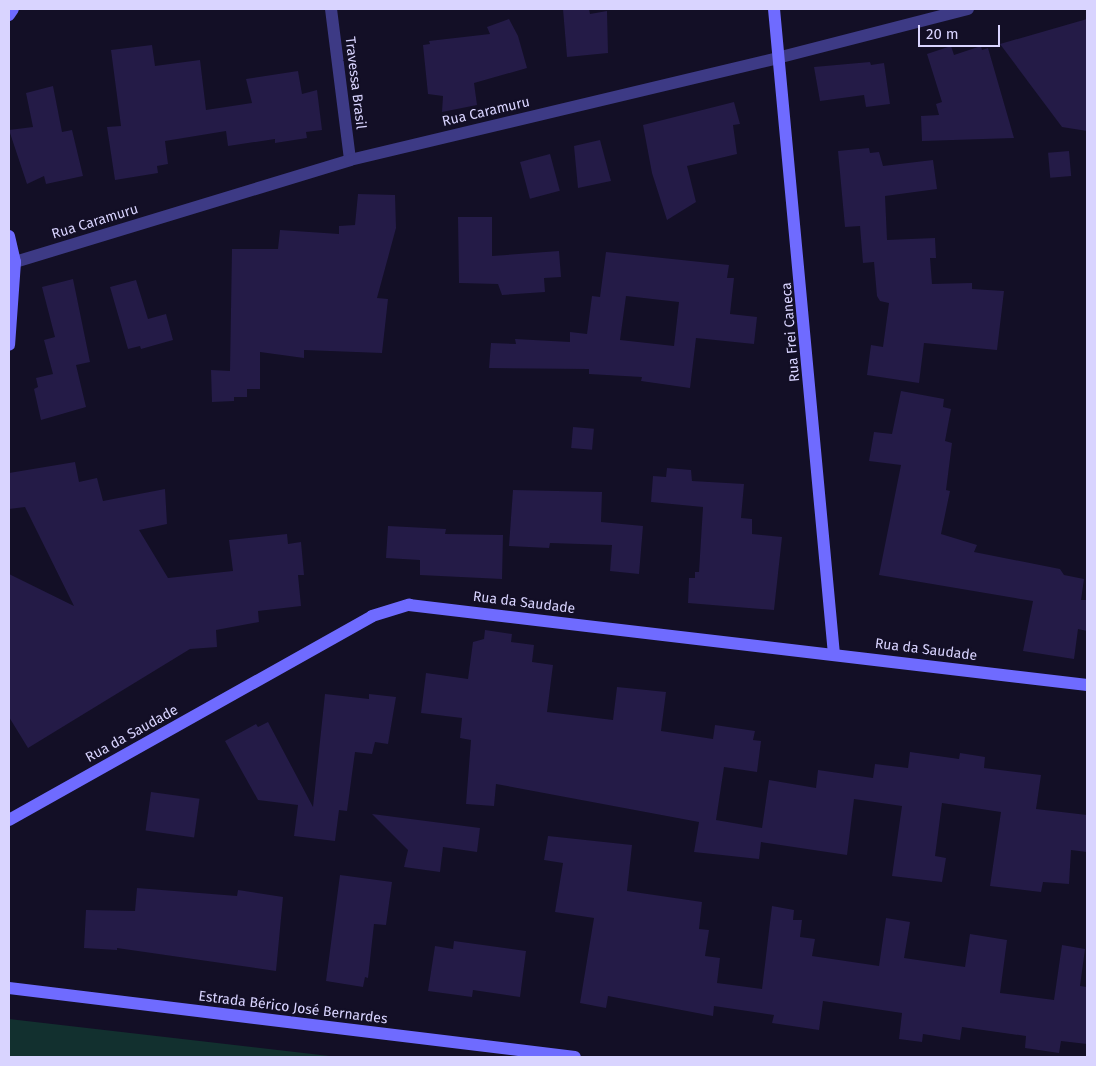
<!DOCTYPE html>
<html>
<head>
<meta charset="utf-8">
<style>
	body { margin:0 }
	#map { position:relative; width:1096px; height:1066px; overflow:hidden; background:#130f26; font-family:"Fira Sans",sans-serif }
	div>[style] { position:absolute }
	.green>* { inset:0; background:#12302f }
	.building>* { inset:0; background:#241b47; transform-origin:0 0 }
	.street>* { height:12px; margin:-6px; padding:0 6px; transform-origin:6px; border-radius:6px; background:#3d3a85 }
	.secondary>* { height:12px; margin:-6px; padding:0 6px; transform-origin:6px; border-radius:6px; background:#6f6bff }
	span { translate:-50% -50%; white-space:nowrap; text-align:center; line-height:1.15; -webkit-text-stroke:4px #130f26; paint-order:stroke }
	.street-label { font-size:14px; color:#d9d4ff }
	.frame { position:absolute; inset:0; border:10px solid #d9d4ff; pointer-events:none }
	.scale { position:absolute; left:918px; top:25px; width:82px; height:22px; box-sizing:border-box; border:2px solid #d9d4ff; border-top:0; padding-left:6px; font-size:15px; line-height:18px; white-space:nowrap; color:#d9d4ff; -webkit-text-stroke:4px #130f26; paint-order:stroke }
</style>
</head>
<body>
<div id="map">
	<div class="green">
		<i style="clip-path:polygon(9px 1019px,338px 1057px,9px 1057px)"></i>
	</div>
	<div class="building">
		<i style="clip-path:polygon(563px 9px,589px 9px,590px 14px,607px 11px,608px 53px,567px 57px)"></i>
		<i style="clip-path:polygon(509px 19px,518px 36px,527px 68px,474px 83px,477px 105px,442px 112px,443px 96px,428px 94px,423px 45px,430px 44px,429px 41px,490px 34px,487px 27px)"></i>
		<i style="clip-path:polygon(1087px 19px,1087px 131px,1062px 127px,1000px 44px)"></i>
		<i style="clip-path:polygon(152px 45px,155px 66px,200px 60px,206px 110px,252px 103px,246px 79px,298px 71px,302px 94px,317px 90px,322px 130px,306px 132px,307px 138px,275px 143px,275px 139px,228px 146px,226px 131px,165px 141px,168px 164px,157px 166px,158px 173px,115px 180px,107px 127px,121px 126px,111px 50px)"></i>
		<i style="clip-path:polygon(951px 46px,954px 55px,981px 46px,982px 50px,988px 48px,1014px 138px,922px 141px,921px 116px,939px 115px,936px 104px,942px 102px,927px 54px)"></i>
		<i style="clip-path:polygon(870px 62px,871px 65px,884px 63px,890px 104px,866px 107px,864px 95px,820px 101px,814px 67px)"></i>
		<i style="clip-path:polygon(53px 86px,62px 132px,72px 130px,83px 176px,46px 184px,44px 176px,27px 184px,9px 130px,33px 127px,26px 93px)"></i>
		<i style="clip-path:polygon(734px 102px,740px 124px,733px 125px,737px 154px,687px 166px,696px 202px,667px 220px,652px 173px,643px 125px)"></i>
		<i style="clip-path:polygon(600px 140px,611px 181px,578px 188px,574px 146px)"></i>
		<i style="clip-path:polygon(869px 148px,870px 153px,879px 152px,883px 166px,933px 160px,937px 189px,885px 196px,887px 240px,935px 238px,936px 258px,930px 258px,932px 284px,972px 283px,972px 289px,1004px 291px,997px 350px,924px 343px,919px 383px,867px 375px,871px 345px,883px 347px,889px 303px,880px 301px,877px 296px,874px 262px,863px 263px,860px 226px,845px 227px,838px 151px)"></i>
		<i style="left:1069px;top:151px;width:25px;height:21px;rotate:85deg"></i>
		<i style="left:550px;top:154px;width:38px;height:31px;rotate:75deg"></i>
		<i style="clip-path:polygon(358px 194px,395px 195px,396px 228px,377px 298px,388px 299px,382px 353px,304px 350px,304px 358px,260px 352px,260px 389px,247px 389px,247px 397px,234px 397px,234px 401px,212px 402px,211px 370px,230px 371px,232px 249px,278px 249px,280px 230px,339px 234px,339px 226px,355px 225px)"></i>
		<i style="clip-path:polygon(458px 217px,492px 217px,492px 256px,559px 251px,561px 277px,544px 278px,545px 292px,502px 295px,498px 284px,459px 283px)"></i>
		<i style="clip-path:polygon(evenodd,606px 252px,729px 265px,727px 278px,734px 278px,730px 314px,757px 317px,754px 344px,696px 338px,690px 388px,641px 381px,642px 377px,589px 374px,589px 369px,489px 368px,491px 343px,516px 344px,515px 339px,570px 342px,570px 332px,587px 334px,592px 296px,600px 297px,606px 252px,626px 296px,679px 302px,674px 346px,620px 340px,626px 296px)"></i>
		<i style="clip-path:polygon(73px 279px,90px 362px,76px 365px,86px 407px,41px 420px,34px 389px,38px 387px,36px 378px,53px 374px,44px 340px,55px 337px,42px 287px)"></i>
		<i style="clip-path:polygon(136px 280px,148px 319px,166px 314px,173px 340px,141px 349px,140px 346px,128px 349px,110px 287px)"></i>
		<i style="clip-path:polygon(901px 391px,944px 399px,943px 407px,951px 409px,945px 441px,952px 443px,946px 490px,950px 491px,941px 534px,977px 545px,974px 552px,1060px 569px,1064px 575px,1084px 579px,1081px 600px,1087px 600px,1087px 631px,1078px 629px,1074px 659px,1023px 651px,1033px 601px,879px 575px,901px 465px,869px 461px,874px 432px,892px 434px)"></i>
		<i style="left:573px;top:427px;width:21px;height:21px;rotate:5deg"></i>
		<i style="clip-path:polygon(75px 462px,79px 482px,97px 478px,103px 501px,165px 489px,167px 524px,139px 530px,168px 578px,233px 571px,229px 540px,287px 534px,288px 544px,301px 542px,304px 575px,298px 575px,301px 606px,258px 611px,259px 622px,216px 630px,217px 647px,190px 649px,28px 748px,9px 717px,9px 574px,74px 606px,25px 507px,9px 509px,9px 473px)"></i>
		<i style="clip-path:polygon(667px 468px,691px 470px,692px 481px,744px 484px,741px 518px,752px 519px,752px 534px,782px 537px,774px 610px,688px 603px,689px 578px,695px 578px,695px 572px,699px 572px,703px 507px,651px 502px,653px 476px,666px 477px)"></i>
		<i style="clip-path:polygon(513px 490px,602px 492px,601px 522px,643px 526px,639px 574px,610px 571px,612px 545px,550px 543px,549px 548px,509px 546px)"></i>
		<i style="clip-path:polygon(388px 526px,446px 529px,445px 534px,503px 535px,502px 579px,420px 575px,420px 560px,386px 558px)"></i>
		<i style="clip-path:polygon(485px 630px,512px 634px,511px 642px,534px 645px,532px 662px,553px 665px,547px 712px,613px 720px,617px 687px,666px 692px,661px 731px,713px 739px,715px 725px,755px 731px,753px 740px,761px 741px,757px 772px,724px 767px,716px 820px,762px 828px,769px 780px,816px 788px,818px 770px,873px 778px,875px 764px,908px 768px,910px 752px,959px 759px,960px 753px,985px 757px,984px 768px,1041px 775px,1036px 809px,1087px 815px,1087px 852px,1071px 850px,1069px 884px,1043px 882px,1041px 892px,990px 886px,1001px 812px,942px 803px,935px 856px,946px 858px,942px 882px,892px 876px,902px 806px,854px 799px,847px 855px,761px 842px,759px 859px,694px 852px,699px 822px,496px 784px,494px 806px,466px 804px,471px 740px,460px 738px,462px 718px,421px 713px,426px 673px,468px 679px,473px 642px,484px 639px)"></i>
		<i style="clip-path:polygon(325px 694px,369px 699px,369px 694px,396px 697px,388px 744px,375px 742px,372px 754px,355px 752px,347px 811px,339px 810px,335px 841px,294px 836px,298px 805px,258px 800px,225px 741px,256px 724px,258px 727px,268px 722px,313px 807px)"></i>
		<i style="left:151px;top:792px;width:49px;height:39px;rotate:8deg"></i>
		<i style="clip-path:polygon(372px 814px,480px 828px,477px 852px,443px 847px,440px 872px,404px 867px,408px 850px)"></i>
		<i style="clip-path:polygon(548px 836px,632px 845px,627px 891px,702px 902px,699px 929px,709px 930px,705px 956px,720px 958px,717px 983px,762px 989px,772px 906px,794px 910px,793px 920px,802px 920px,800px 937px,815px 939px,812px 956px,879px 966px,886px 918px,910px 922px,904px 958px,965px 967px,970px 934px,1007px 940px,1000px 993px,1054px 1000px,1062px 945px,1085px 949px,1080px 986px,1087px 987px,1087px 1044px,1061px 1041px,1059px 1053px,1025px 1048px,1026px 1036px,962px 1027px,960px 1040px,923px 1034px,922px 1042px,899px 1039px,902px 1013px,823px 1001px,819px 1030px,772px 1023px,774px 1015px,714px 1006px,713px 1016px,608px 996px,606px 1008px,580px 1003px,594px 918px,555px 912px,563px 863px,544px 860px)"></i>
		<i style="clip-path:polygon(340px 875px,392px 882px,386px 925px,374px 924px,368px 978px,365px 977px,363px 987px,326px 981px)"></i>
		<i style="clip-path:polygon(137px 888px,237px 896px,238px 890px,283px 897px,276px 971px,117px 948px,117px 950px,84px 948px,86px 910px,135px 911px)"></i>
		<i style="clip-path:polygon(454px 941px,526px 951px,520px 997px,473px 990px,472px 997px,428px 991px,435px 946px,453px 949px)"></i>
	</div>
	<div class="street">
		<i style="left:331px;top:9px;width:152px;rotate:82.8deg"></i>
		<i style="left:15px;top:262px;width:350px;rotate:-16.9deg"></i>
		<i style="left:350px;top:160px;width:443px;rotate:-13.4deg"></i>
		<i style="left:781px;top:57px;width:193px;rotate:-14.4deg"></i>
	</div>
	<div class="secondary">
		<i style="left:774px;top:9px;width:648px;rotate:84.69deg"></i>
		<i style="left:9px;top:15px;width:7px;rotate:-56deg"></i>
		<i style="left:9px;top:236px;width:27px;rotate:77deg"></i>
		<i style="left:15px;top:262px;width:83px;rotate:94.1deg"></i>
		<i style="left:9px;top:820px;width:416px;rotate:-29.3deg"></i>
		<i style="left:372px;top:616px;width:39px;rotate:-17deg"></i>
		<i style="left:409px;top:605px;width:683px;rotate:6.73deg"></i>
		<i style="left:9px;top:988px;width:570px;rotate:6.95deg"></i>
	</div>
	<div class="street-label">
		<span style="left:355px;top:83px;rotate:83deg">Travessa Brasil</span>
		<span style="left:486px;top:112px;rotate:-13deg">Rua Caramuru</span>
		<span style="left:95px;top:222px;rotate:-17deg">Rua Caramuru</span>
		<span style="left:791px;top:332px;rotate:-95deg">Rua Frei Caneca</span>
		<span style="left:524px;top:603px;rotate:7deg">Rua da Saudade</span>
		<span style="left:926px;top:650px;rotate:7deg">Rua da Saudade</span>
		<span style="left:132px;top:734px;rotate:-29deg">Rua da Saudade</span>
		<span style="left:293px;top:1008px;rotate:7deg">Estrada Bérico José Bernardes</span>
	</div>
	<div class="frame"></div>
	<div class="scale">20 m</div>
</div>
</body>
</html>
